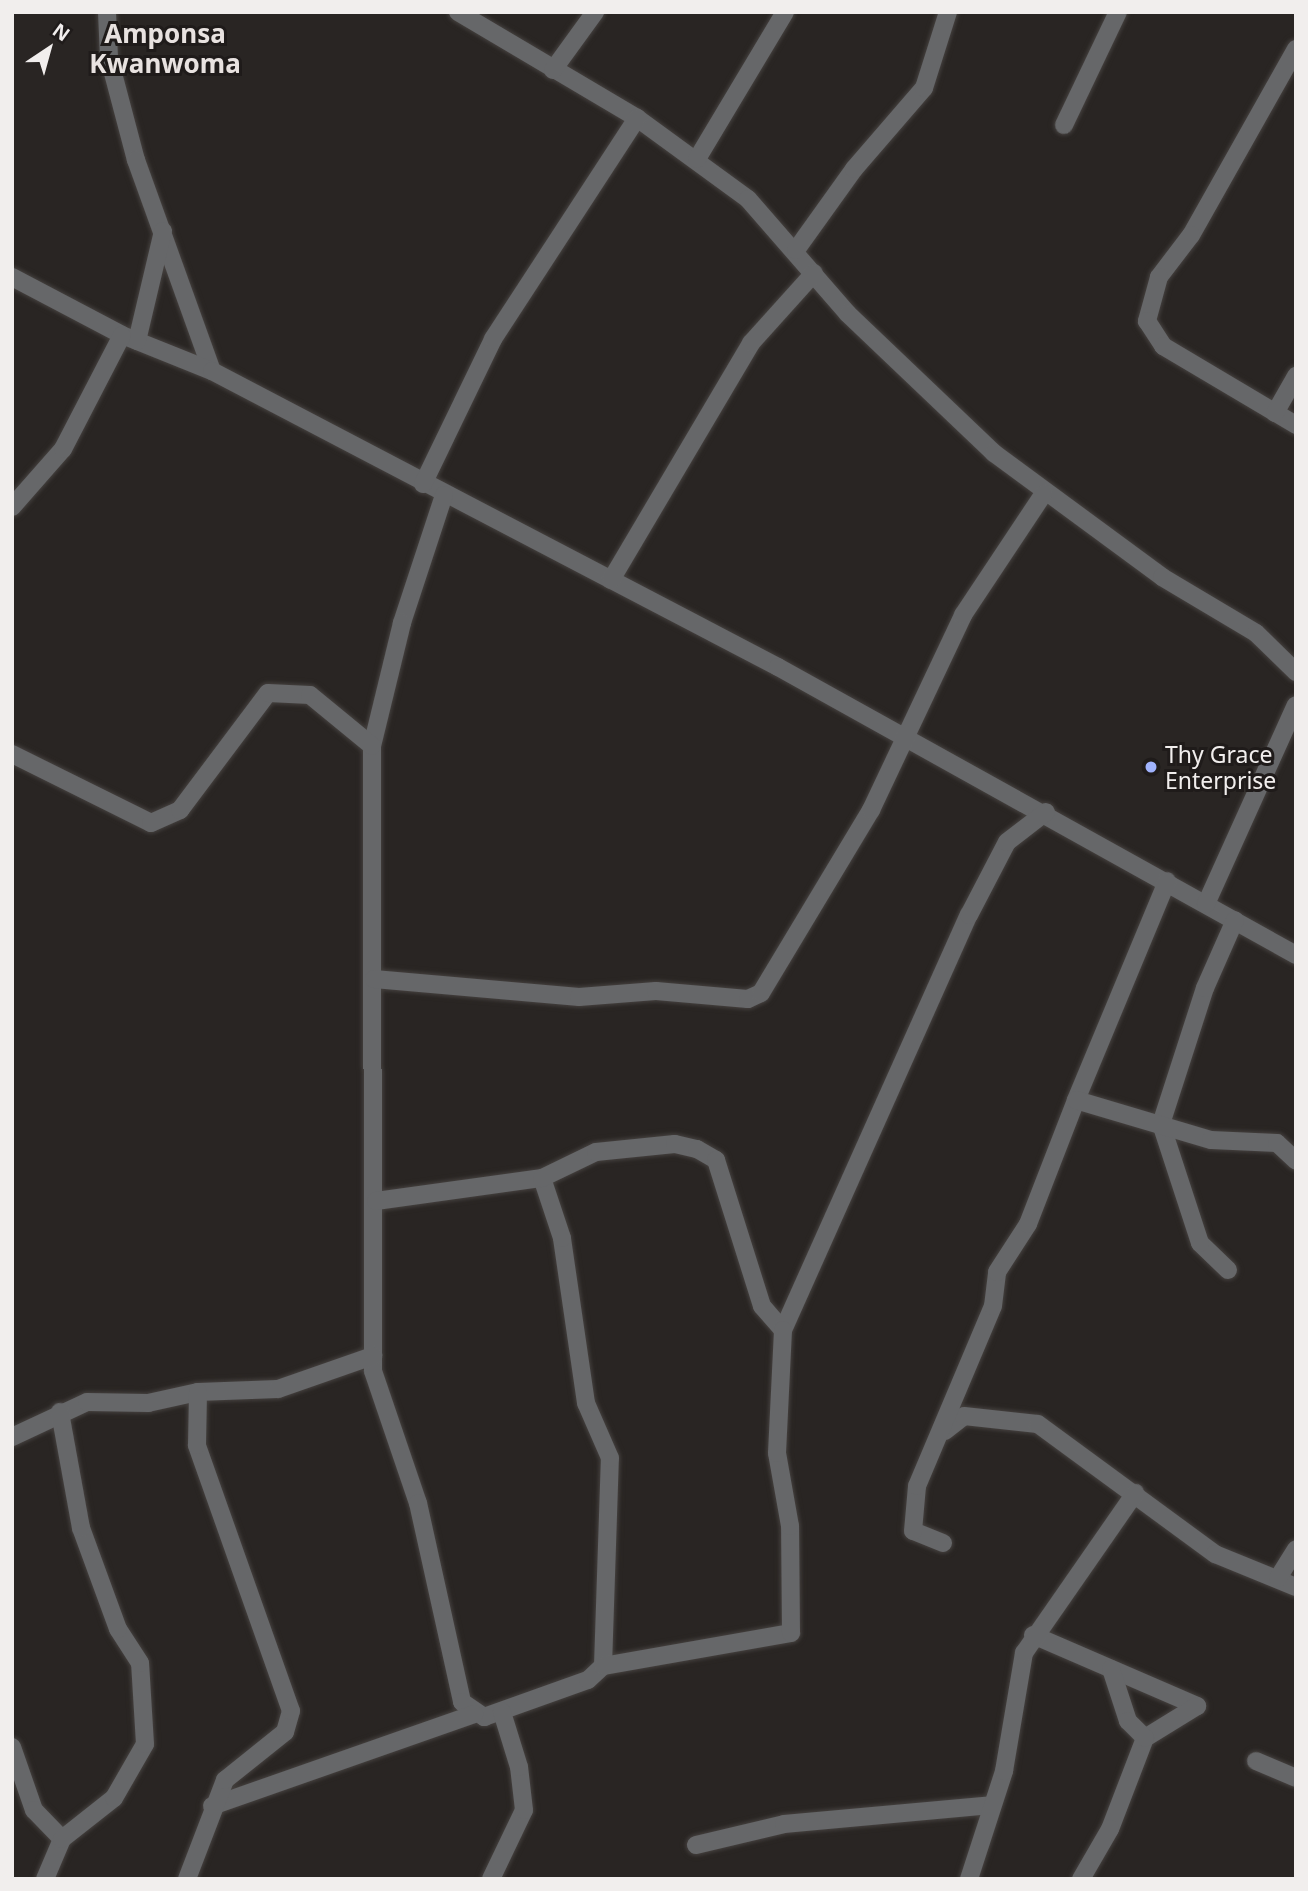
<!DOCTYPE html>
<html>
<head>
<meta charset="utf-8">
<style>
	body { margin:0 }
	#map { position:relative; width:1308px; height:1891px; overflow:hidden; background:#292523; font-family:"Noto Sans",sans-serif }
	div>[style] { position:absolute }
	.roads { filter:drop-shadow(0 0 2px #45413f) drop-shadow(0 0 2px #45413f) }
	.minor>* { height:18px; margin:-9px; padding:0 9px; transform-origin:9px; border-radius:9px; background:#666769 }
	.dots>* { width:19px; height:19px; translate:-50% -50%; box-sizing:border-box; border:4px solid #1f1b1a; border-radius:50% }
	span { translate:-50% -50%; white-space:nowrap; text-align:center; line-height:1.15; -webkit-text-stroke:6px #1f1b1a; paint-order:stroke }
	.poi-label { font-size:23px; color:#f1eeed }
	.left { translate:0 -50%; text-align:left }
	.quarter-label { font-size:26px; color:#e8e2e0; font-weight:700 }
	.frame { position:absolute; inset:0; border:14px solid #f1eeed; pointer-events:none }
	.north { position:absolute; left:14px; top:14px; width:70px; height:70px; -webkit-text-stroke:5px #1f1b1a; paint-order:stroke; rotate:36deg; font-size:19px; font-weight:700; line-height:28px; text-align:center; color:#f1eeed }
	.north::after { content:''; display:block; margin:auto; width:24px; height:32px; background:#f1eeed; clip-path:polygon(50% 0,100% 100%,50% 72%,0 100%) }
</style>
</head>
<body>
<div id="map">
	<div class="roads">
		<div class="minor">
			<i style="left:107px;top:12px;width:46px;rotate:87.5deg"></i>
			<i style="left:109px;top:58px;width:106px;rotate:75.2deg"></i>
			<i style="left:136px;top:160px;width:224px;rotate:70.2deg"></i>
			<i style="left:458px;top:12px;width:208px;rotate:30.6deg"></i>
			<i style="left:637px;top:118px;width:137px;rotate:36.1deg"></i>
			<i style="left:748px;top:199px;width:152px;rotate:49deg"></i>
			<i style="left:848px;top:314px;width:202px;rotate:43.6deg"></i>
			<i style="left:994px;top:453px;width:209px;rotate:36.4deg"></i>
			<i style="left:1162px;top:577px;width:109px;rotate:30.8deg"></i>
			<i style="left:1256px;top:633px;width:56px;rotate:44.3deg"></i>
			<i style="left:1296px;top:49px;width:214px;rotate:119.4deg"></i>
			<i style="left:1191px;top:235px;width:53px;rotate:127.3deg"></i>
			<i style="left:1159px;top:277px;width:46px;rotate:105.3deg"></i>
			<i style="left:1147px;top:321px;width:30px;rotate:57deg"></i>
			<i style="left:1163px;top:346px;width:155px;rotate:30.7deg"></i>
			<i style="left:553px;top:70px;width:72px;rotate:-54.1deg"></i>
			<i style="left:1064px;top:125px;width:125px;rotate:-64.5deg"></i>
			<i style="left:697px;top:159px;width:171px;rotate:-59.1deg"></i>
			<i style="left:796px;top:250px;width:100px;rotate:-54.4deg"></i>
			<i style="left:854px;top:169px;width:107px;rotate:-49.2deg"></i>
			<i style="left:924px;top:88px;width:80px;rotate:-72.5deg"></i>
			<i style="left:12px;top:277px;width:124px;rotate:27.8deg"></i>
			<i style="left:122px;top:335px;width:97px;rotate:21.8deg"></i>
			<i style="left:212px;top:371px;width:639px;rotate:27.61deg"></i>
			<i style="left:778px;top:667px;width:593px;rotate:29.07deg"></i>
			<i style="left:137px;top:341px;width:113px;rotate:-76.7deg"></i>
			<i style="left:1275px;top:413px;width:43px;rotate:-60.4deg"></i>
			<i style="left:423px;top:484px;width:161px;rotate:-64.2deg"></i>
			<i style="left:493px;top:339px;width:264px;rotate:-56.9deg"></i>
			<i style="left:444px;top:495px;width:135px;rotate:108.2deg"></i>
			<i style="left:402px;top:623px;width:127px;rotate:103.7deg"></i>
			<i style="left:372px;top:746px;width:625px;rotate:89.91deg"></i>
			<i style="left:373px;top:1371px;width:139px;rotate:71.2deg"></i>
			<i style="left:418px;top:1503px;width:204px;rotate:77.5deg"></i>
			<i style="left:462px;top:1702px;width:27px;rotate:34deg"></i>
			<i style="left:484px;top:1717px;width:110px;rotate:-19.6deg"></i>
			<i style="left:588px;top:1680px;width:21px;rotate:-43deg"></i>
			<i style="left:603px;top:1666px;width:208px;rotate:-88.1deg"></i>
			<i style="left:610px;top:1458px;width:60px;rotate:-113.6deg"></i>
			<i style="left:586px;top:1403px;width:167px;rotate:-98.3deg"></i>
			<i style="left:562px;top:1238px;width:63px;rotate:-108.4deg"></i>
			<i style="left:12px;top:507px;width:77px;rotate:-48.7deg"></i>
			<i style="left:63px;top:449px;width:128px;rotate:-62.6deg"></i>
			<i style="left:611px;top:580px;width:275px;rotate:-59.4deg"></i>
			<i style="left:751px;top:343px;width:94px;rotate:-48deg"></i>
			<i style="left:12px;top:754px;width:155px;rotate:26.4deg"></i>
			<i style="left:151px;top:823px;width:32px;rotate:-24deg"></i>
			<i style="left:180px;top:810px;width:146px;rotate:-53.1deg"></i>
			<i style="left:268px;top:693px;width:42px;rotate:2.7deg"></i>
			<i style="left:310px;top:695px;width:80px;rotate:39.4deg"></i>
			<i style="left:1206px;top:904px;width:218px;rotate:-65.7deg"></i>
			<i style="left:374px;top:979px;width:206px;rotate:5deg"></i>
			<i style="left:579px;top:997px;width:77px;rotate:-4.5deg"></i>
			<i style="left:656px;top:991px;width:92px;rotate:5deg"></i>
			<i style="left:748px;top:999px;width:14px;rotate:-25deg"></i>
			<i style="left:761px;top:993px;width:214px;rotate:-59deg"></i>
			<i style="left:871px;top:810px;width:216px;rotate:-64.7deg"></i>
			<i style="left:963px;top:615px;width:146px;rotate:-56.4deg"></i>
			<i style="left:1076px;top:1100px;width:237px;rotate:-67.4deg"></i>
			<i style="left:376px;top:1201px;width:168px;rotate:-7.9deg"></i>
			<i style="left:542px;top:1178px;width:60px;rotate:-25.7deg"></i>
			<i style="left:596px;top:1152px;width:79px;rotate:-5.8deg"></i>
			<i style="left:675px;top:1144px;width:23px;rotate:13deg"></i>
			<i style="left:697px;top:1149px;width:22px;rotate:30deg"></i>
			<i style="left:716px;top:1160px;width:153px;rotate:72.5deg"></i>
			<i style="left:762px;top:1306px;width:32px;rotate:49deg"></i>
			<i style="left:783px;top:1330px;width:455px;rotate:-65.9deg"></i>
			<i style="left:969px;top:915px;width:82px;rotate:-62.5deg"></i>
			<i style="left:1007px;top:842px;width:49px;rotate:-37.6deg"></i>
			<i style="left:1228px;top:1270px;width:39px;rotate:-136deg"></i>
			<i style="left:1200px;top:1243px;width:125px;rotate:-108.1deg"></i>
			<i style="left:1161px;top:1124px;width:143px;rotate:-72.1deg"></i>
			<i style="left:1205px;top:988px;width:74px;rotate:-66.2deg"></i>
			<i style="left:945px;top:1431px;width:24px;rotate:-38deg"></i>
			<i style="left:964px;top:1416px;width:74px;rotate:6.2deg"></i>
			<i style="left:1038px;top:1424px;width:220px;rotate:36.3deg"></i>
			<i style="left:1215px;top:1554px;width:87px;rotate:22.2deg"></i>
			<i style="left:12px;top:1437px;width:83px;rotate:-25deg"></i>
			<i style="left:87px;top:1402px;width:61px;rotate:0.9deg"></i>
			<i style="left:148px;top:1403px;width:51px;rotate:-12.4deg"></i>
			<i style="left:198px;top:1392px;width:80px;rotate:-2.1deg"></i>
			<i style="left:278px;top:1389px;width:101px;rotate:-19.2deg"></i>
			<i style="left:943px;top:1543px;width:32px;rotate:-158deg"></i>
			<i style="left:913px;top:1531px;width:45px;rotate:-84.9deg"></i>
			<i style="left:917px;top:1486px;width:195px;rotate:-67.1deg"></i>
			<i style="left:993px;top:1306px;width:34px;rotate:-83deg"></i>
			<i style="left:997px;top:1272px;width:57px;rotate:-57.1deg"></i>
			<i style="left:1028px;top:1224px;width:133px;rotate:-68.8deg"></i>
			<i style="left:1076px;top:1100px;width:141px;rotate:16.5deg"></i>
			<i style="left:1211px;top:1140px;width:66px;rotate:2.6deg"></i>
			<i style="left:1277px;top:1143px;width:26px;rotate:43deg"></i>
			<i style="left:1278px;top:1578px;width:34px;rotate:-58deg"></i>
			<i style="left:1033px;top:1635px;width:179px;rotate:23.4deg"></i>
			<i style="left:1197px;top:1706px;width:61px;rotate:148.4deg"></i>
			<i style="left:1145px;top:1738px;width:97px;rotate:111deg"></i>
			<i style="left:1110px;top:1829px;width:58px;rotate:120.1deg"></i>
			<i style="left:603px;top:1666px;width:191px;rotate:-10deg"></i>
			<i style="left:791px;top:1633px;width:107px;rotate:-90.5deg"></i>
			<i style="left:790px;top:1526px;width:74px;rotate:-100.1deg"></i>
			<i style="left:777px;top:1453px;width:123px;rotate:-87.2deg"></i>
			<i style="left:1111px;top:1669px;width:55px;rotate:71.9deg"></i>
			<i style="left:1128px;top:1721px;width:24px;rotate:45deg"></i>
			<i style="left:12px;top:1747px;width:67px;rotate:70.8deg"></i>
			<i style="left:34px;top:1810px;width:40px;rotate:46deg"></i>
			<i style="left:1256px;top:1761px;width:43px;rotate:23deg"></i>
			<i style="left:212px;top:1806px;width:278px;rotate:-19.3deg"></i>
			<i style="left:696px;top:1845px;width:90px;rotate:-13.4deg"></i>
			<i style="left:784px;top:1824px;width:208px;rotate:-5.2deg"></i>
			<i style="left:45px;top:1879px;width:43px;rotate:-67deg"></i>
			<i style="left:62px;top:1839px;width:66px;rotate:-38.3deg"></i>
			<i style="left:114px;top:1798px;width:62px;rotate:-60.1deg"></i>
			<i style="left:145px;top:1744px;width:81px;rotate:-93.5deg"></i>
			<i style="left:140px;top:1663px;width:40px;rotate:-122.9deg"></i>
			<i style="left:118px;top:1629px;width:108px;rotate:-110.1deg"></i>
			<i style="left:81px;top:1528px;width:118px;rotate:-100.3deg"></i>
			<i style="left:187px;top:1879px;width:106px;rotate:-69deg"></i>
			<i style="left:225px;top:1780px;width:77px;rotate:-38.7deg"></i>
			<i style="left:285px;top:1732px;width:22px;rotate:-74deg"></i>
			<i style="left:291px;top:1711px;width:282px;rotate:-109.5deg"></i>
			<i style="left:197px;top:1445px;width:53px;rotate:-88.9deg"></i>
			<i style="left:491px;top:1879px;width:76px;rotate:-64.4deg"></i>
			<i style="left:524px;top:1810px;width:43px;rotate:-96.6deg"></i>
			<i style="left:519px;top:1767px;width:58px;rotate:-107.2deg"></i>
			<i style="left:969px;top:1879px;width:114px;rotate:-72deg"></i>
			<i style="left:1004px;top:1771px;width:120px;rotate:-80.4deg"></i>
			<i style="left:1024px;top:1653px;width:195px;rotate:-55.2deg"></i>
		</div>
	</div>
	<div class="dots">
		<i style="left:1151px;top:767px;background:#a0b3fd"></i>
	</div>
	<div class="poi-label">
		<span class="left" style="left:1165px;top:767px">Thy Grace<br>Enterprise</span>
	</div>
	<div class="quarter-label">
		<span style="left:165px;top:49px">Amponsa<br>Kwanwoma</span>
	</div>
	<div class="frame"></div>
	<div class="north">N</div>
</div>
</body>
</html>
